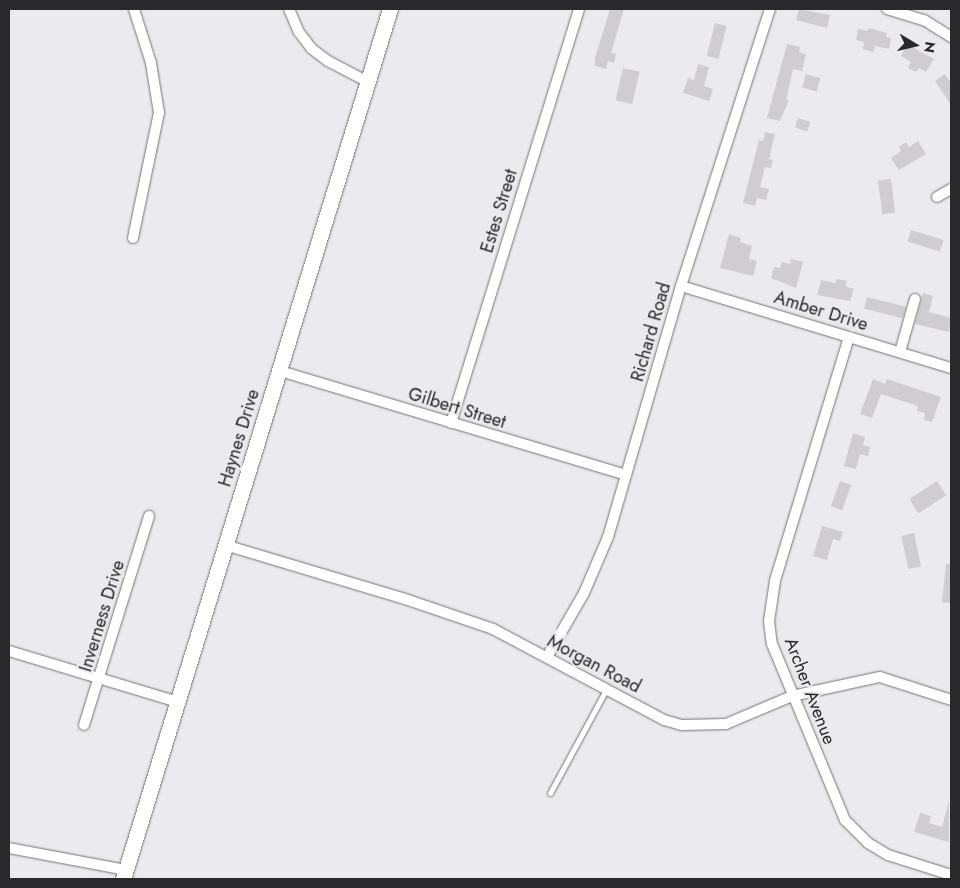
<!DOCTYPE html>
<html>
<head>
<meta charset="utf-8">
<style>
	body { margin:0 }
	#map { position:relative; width:960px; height:888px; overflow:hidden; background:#ebeaee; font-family:Jost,sans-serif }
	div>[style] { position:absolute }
	.building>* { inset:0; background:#cfcdd1; transform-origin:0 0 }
	.roads { filter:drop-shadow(0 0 1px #747376) drop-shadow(0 0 1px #747376) }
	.lane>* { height:5px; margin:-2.5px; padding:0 2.5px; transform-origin:2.5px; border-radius:2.5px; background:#fff }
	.street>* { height:10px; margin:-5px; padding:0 5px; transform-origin:5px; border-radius:5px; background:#fff }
	.secondary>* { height:15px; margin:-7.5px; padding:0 7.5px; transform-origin:7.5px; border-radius:7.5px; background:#fff }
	span { translate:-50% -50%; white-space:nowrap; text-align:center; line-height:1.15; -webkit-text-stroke:4px #ebeaee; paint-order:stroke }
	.street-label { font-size:18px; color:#29282a }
	.frame { position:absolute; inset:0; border:10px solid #29282a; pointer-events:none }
	.north { position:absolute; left:890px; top:20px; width:50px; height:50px; -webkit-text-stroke:4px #ebeaee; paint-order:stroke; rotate:99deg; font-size:14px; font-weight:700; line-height:20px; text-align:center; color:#29282a }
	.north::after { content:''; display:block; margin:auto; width:18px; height:22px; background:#29282a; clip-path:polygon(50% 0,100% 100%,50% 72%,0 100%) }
</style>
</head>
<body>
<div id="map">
	<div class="building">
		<i style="clip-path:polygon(610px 9px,624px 9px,611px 53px,616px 54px,614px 63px,608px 61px,606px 69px,595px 66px,595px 58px)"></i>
		<i style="clip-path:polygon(799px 9px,830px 15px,827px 28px,796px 20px)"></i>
		<i style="left:715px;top:23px;width:12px;height:34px;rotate:14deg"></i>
		<i style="clip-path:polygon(869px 28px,887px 33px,886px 37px,891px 38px,889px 49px,875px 46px,873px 52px,863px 49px,864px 42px,856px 40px,858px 29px,868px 31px)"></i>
		<i style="clip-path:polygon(787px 44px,800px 47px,799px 52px,806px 54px,802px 71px,793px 69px,786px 100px,789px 100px,780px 121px,767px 118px)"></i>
		<i style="clip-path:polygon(907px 44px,934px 59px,926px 72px,919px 68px,916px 72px,908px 68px,911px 62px,901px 56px)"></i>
		<i style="clip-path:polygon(698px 64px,709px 67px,704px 86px,713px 89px,709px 101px,683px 93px,688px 78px,694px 80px)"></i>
		<i style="left:623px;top:68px;width:17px;height:33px;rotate:13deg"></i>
		<i style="left:806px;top:74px;width:15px;height:14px;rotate:16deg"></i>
		<i style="clip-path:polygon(945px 74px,951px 83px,951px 105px,935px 81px)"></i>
		<i style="left:798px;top:118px;width:13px;height:10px;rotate:18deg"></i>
		<i style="clip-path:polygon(765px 132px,775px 134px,769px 159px,773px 160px,771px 168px,765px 167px,760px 187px,769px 189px,766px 200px,757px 198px,755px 206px,743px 203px,759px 140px,763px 141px)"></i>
		<i style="clip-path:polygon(918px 141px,926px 154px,899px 170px,891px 158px,901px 151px,899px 147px,906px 142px,909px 147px)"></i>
		<i style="left:891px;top:179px;width:34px;height:13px;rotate:83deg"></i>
		<i style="left:911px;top:230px;width:34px;height:12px;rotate:17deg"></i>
		<i style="clip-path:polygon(729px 234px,741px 238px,740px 242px,752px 246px,749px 259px,757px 261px,753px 276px,720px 268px)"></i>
		<i style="clip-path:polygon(791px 259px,803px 262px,796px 288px,771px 278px,774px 267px,780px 268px,782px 262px,790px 264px)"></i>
		<i style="clip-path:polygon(837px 279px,847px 281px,845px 286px,854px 289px,850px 301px,817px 295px,821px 280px,835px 283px)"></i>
		<i style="clip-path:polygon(923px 293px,933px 296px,929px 312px,951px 318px,949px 332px,915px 324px)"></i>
		<i style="left:867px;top:297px;width:40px;height:12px;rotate:14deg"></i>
		<i style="clip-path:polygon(873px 379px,885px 384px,887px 379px,941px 397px,932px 422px,924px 420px,925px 413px,917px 411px,918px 406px,881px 394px,872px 418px,860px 414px)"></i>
		<i style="clip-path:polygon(853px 433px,865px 437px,863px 445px,870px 447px,868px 456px,860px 454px,856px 469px,844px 466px)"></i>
		<i style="left:840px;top:481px;width:12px;height:27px;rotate:20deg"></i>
		<i style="left:937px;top:481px;width:17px;height:33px;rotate:57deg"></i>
		<i style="clip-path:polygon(822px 526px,843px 532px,840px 541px,833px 539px,827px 560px,813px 556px)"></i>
		<i style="left:914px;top:533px;width:34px;height:13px;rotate:78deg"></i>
		<i style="clip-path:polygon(946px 564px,951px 564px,950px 603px,942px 602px)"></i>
		<i style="clip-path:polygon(949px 801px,949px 842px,914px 832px,920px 813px,931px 816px,929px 823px,942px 827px)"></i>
	</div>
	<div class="roads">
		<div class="lane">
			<i style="left:550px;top:793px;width:117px;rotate:-61.5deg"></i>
		</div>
		<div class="street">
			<i style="left:289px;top:9px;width:25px;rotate:67deg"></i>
			<i style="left:299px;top:32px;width:21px;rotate:53deg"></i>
			<i style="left:312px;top:49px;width:20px;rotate:37deg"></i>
			<i style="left:328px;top:61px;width:45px;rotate:27.7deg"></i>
			<i style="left:887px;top:9px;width:39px;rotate:17deg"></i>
			<i style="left:924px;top:20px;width:32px;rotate:32deg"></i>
			<i style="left:937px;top:197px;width:16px;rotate:-30deg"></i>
			<i style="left:133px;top:238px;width:128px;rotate:-78.3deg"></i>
			<i style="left:159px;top:113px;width:51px;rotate:-99.1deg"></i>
			<i style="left:151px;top:63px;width:57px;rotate:-107.5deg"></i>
			<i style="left:681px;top:286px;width:282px;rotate:16.9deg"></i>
			<i style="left:849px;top:337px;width:255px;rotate:106.9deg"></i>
			<i style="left:775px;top:581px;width:40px;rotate:98.5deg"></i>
			<i style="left:769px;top:621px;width:23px;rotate:83deg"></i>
			<i style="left:772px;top:644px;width:191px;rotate:67.5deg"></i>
			<i style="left:845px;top:820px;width:33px;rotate:45deg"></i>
			<i style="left:868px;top:843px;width:23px;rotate:31deg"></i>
			<i style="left:888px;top:855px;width:66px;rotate:17.6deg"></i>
			<i style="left:900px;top:352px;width:55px;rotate:-74.2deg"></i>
			<i style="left:280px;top:371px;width:361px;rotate:16.7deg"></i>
			<i style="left:451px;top:423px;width:433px;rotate:-72.8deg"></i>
			<i style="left:225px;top:545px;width:191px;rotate:16.7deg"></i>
			<i style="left:408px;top:600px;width:90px;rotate:18.8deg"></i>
			<i style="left:493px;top:629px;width:194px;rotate:28deg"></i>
			<i style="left:664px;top:720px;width:19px;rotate:16deg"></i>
			<i style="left:682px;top:725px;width:44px;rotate:-1.3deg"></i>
			<i style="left:726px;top:724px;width:72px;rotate:-23deg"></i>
			<i style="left:792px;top:696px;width:90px;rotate:-12.2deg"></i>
			<i style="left:880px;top:677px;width:75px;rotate:17.9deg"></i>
			<i style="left:9px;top:651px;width:177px;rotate:16.8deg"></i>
			<i style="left:547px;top:657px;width:74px;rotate:-60deg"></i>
			<i style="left:584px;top:593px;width:61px;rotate:-66.8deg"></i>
			<i style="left:608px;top:537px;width:261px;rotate:-73.8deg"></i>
			<i style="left:681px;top:286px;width:291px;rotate:-72.2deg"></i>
			<i style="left:84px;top:725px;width:219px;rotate:-72.7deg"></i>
			<i style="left:9px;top:848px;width:119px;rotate:10.6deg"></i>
		</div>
		<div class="secondary">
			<i style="left:123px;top:879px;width:910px;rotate:-72.94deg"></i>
		</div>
	</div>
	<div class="street-label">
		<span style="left:499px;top:211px;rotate:-73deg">Estes Street</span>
		<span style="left:821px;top:311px;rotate:17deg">Amber Drive</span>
		<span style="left:651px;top:332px;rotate:-74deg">Richard Road</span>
		<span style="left:457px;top:408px;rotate:17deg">Gilbert Street</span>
		<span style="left:239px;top:438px;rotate:-73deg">Haynes Drive</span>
		<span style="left:102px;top:616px;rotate:-73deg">Inverness Drive</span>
		<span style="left:594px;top:664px;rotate:28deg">Morgan Road</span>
		<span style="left:810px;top:691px;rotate:69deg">Archer Avenue</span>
	</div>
	<div class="frame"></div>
	<div class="north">N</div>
</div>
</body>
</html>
